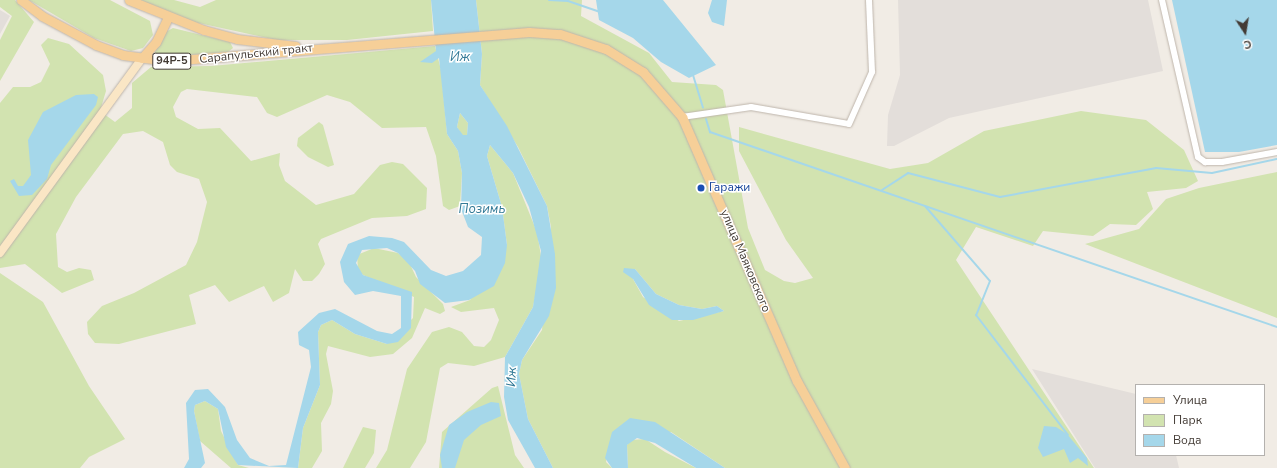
<!DOCTYPE html>
<html>
<head>
<meta charset="utf-8">
<style>
	body { margin:0 }
	#map { position:relative; width:1277px; height:468px; overflow:hidden; background:#f1ece5; font-family:"Nunito Sans",sans-serif }
	div>[style] { position:absolute }
	.industrial>* { inset:0; background:#e3deda }
	.green>* { inset:0; background:#d2e3b0 }
	.water>* { inset:0; background:#a5d7ea }
	.stream>* { height:2px; margin:-1px; padding:0 1px; transform-origin:1px; border-radius:1px; background:#a5d7ea }
	.roads { filter:drop-shadow(0 0 1px #beb5ab) drop-shadow(0 0 1px #beb5ab) }
	.street>* { height:6px; margin:-3px; padding:0 3px; transform-origin:3px; border-radius:3px; background:#fff }
	.secondary>* { height:8px; margin:-4px; padding:0 4px; transform-origin:4px; border-radius:4px; background:#fae6c5 }
	.primary>* { height:9px; margin:-4.5px; padding:0 4.5px; transform-origin:4.5px; border-radius:4.5px; background:#f6cf98 }
	.dots>* { width:11px; height:11px; translate:-50% -50%; box-sizing:border-box; border:2px solid #fff; border-radius:50% }
	span { translate:-50% -50%; white-space:nowrap; text-align:center; line-height:1.15; -webkit-text-stroke:3px #fff; paint-order:stroke }
	.shield-label span { padding:1px 3px; background:#fff; border:1px solid; border-radius:3px; -webkit-text-stroke-width:0 }
	.shield-label { font-size:11px; color:#433b35; font-weight:700 }
	.street-label { font-size:12px; color:#433b35 }
	.transit-label { font-size:12px; color:#164399 }
	.left { translate:0 -50%; text-align:left }
	.water-label { font-size:13px; color:#337a97; font-style:italic }
	.legend { position:absolute; left:1135px; top:384px; width:130px; height:72px; box-sizing:border-box; background:#fff; border:1px solid #b4b1ae; margin:0; padding:5px 7px; list-style:none; font-size:12px; color:#433b35 }
	.legend li { display:flex; align-items:center; gap:8px; height:20px }
	.legend b { width:20px; border:1px solid #b4b1ae }
	.north { position:absolute; left:1225px; top:12px; width:40px; height:40px; -webkit-text-stroke:3px #fff; paint-order:stroke; rotate:168deg; font-size:11px; font-weight:700; line-height:16px; text-align:center; color:#433b35 }
	.north::after { content:''; display:block; margin:auto; width:14px; height:18px; background:#433b35; clip-path:polygon(50% 0,100% 100%,50% 72%,0 100%) }
</style>
</head>
<body>
<div id="map">
	<div class="industrial">
		<i style="clip-path:polygon(898px 0,1148px 0,1163px 71px,949px 118px,894px 146px,887px 146px,888px 115px,900px 75px)"></i>
		<i style="clip-path:polygon(0 10px,10px 16px,0 34px)"></i>
		<i style="clip-path:polygon(1032px 369px,1136px 394px,1136px 455px,1176px 455px,1179px 468px,1095px 468px)"></i>
	</div>
	<div class="green">
		<i style="clip-path:polygon(0 0,15px 0,34px 22px,0 81px,0 40px,12px 16px,0 7px)"></i>
		<i style="clip-path:polygon(29px 0,110px 0,150px 21px,153px 35px,143px 48px,131px 51px,94px 38px)"></i>
		<i style="clip-path:polygon(138px 0,174px 0,200px 7px,216px 0,431px 0,433px 31px,347px 40px,277px 40px,194px 22px)"></i>
		<i style="clip-path:polygon(evenodd,476px 0,582px 0,581px 16px,649px 53px,672px 82px,716px 85px,723px 90px,748px 228px,765px 270px,784px 281px,795px 283px,813px 278px,786px 240px,739px 151px,739px 127px,890px 169px,928px 163px,984px 131px,1081px 111px,1146px 120px,1184px 150px,1198px 181px,1186px 188px,1147px 192px,1153px 209px,1136px 225px,1110px 224px,1093px 236px,1043px 231px,1033px 246px,976px 227px,956px 260px,1094px 468px,725px 468px,671px 432px,611px 440px,606px 462px,612px 468px,553px 468px,528px 419px,519px 374px,522px 360px,542px 330px,551px 227px,547px 206px,518px 147px,480px 85px,482px 54px,476px 0,635px 269px,656px 294px,679px 305px,702px 309px,717px 306px,724px 311px,679px 321px,643px 297px,633px 279px,635px 269px)"></i>
		<i style="clip-path:polygon(173px 28px,230px 42px,233px 48px,228px 52px,177px 56px,154px 54px,164px 33px)"></i>
		<i style="clip-path:polygon(48px 38px,69px 44px,103px 75px,106px 91px,100px 111px,115px 122px,132px 108px,132px 83px,151px 67px,211px 66px,435px 46px,441px 70px,447px 134px,458px 151px,462px 173px,460px 206px,449px 210px,443px 206px,436px 156px,426px 127px,382px 128px,350px 102px,327px 95px,277px 117px,267px 113px,257px 97px,187px 89px,181px 92px,173px 107px,176px 117px,198px 129px,220px 128px,251px 161px,280px 153px,279px 165px,285px 181px,316px 205px,354px 194px,380px 165px,392px 162px,403px 164px,427px 188px,426px 209px,407px 216px,372px 218px,321px 239px,318px 244px,325px 264px,319px 274px,312px 281px,303px 281px,295px 269px,289px 293px,273px 302px,264px 286px,229px 302px,215px 285px,189px 295px,196px 324px,119px 344px,95px 343px,88px 334px,87px 322px,102px 306px,134px 293px,186px 265px,197px 242px,207px 202px,199px 179px,177px 172px,170px 165px,163px 142px,143px 131px,123px 134px,76px 197px,56px 234px,58px 267px,67px 272px,79px 268px,91px 270px,94px 280px,62px 293px,25px 264px,0 268px,0 103px,13px 87px,30px 87px,41px 82px,50px 64px,41px 45px)"></i>
		<i style="clip-path:polygon(460px 113px,468px 123px,467px 135px,462px 135px,457px 127px)"></i>
		<i style="clip-path:polygon(319px 122px,323px 125px,334px 165px,328px 167px,308px 157px,297px 146px,298px 138px)"></i>
		<i style="clip-path:polygon(490px 145px,513px 173px,537px 232px,542px 262px,533px 307px,505px 357px,474px 366px,448px 363px,440px 368px,426px 442px,410px 468px,376px 468px,387px 450px,407px 369px,432px 332px,449px 327px,462px 332px,474px 346px,484px 347px,491px 340px,499px 320px,494px 308px,461px 312px,451px 307px,470px 300px,507px 245px,502px 207px,487px 156px)"></i>
		<i style="clip-path:polygon(1277px 172px,1277px 318px,1085px 244px,1139px 229px,1166px 199px,1199px 188px)"></i>
		<i style="clip-path:polygon(374px 248px,398px 253px,409px 262px,416px 277px,443px 304px,445px 311px,440px 314px,425px 308px,412px 338px,393px 354px,370px 357px,328px 346px,326px 354px,333px 391px,331px 404px,321px 423px,322px 451px,312px 468px,298px 468px,303px 428px,320px 385px,318px 332px,321px 325px,332px 320px,355px 334px,387px 344px,413px 318px,414px 297px,363px 275px,358px 270px,357px 255px)"></i>
		<i style="clip-path:polygon(0 273px,43px 302px,89px 386px,125px 439px,89px 457px,80px 468px,0 468px)"></i>
		<i style="clip-path:polygon(498px 386px,515px 455px,524px 468px,439px 468px,442px 432px,492px 388px)"></i>
		<i style="clip-path:polygon(205px 401px,218px 409px,221px 431px,238px 465px,249px 468px,231px 468px,200px 441px,194px 411px,195px 405px)"></i>
		<i style="clip-path:polygon(363px 427px,376px 430px,374px 453px,365px 468px,343px 468px)"></i>
		<i style="clip-path:polygon(645px 439px,665px 452px,696px 468px,628px 468px,627px 445px,631px 440px)"></i>
	</div>
	<div class="water">
		<i style="clip-path:polygon(evenodd,431px 0,476px 0,482px 54px,480px 85px,507px 126px,547px 206px,555px 254px,556px 288px,549px 316px,522px 360px,519px 374px,528px 419px,553px 468px,535px 468px,508px 420px,504px 397px,505px 357px,533px 307px,541px 251px,529px 207px,513px 173px,490px 145px,487px 156px,502px 207px,507px 245px,505px 263px,494px 286px,469px 300px,445px 303px,420px 284px,415px 271px,398px 253px,387px 248px,362px 250px,356px 263px,363px 275px,412px 292px,411px 328px,398px 342px,387px 344px,355px 334px,332px 320px,321px 325px,318px 332px,320px 385px,303px 428px,298px 468px,238px 465px,226px 447px,218px 409px,205px 401px,195px 405px,194px 411px,205px 463px,201px 468px,184px 468px,189px 459px,186px 403px,195px 390px,208px 389px,225px 407px,237px 440px,250px 458px,269px 466px,286px 465px,311px 367px,309px 350px,299px 345px,298px 332px,319px 313px,335px 309px,377px 331px,392px 334px,401px 328px,401px 296px,373px 291px,355px 295px,344px 282px,340px 262px,348px 244px,369px 236px,392px 238px,404px 242px,431px 270px,446px 276px,463px 271px,481px 255px,482px 237px,468px 227px,461px 209px,462px 173px,458px 151px,447px 134px,439px 58px,432px 63px,420px 62px,436px 51px,431px 0,460px 113px,468px 123px,467px 135px,463px 135px,457px 127px,460px 113px)"></i>
		<i style="clip-path:polygon(596px 0,663px 0,716px 65px,689px 78px,661px 62px,633px 38px,599px 20px)"></i>
		<i style="clip-path:polygon(712px 0,727px 0,724px 26px,712px 22px,708px 13px)"></i>
		<i style="clip-path:polygon(1172px 0,1277px 0,1277px 145px,1239px 152px,1205px 152px)"></i>
		<i style="clip-path:polygon(94px 94px,98px 97px,96px 105px,51px 165px,47px 179px,32px 195px,19px 196px,10px 181px,14px 179px,18px 186px,23px 186px,31px 175px,28px 140px,43px 112px,76px 95px)"></i>
		<i style="clip-path:polygon(624px 268px,635px 269px,656px 294px,679px 305px,702px 309px,717px 306px,724px 311px,693px 320px,672px 320px,649px 305px,633px 279px,623px 272px)"></i>
		<i style="clip-path:polygon(491px 402px,499px 403px,501px 416px,481px 425px,464px 440px,455px 468px,442px 468px,440px 455px,449px 425px,467px 412px)"></i>
		<i style="clip-path:polygon(630px 418px,655px 422px,725px 468px,696px 468px,655px 443px,637px 438px,627px 445px,628px 468px,612px 468px,605px 458px,612px 432px)"></i>
		<i style="clip-path:polygon(1044px 426px,1056px 427px,1067px 434px,1087px 458px,1088px 466px,1078px 458px,1070px 463px,1064px 449px,1043px 457px,1038px 448px)"></i>
	</div>
	<div class="stream">
		<i style="left:549px;top:0;width:19px;rotate:3deg"></i>
		<i style="left:568px;top:1px;width:34px;rotate:19deg"></i>
		<i style="left:693px;top:75px;width:34px;rotate:73deg"></i>
		<i style="left:706px;top:119px;width:14px;rotate:73deg"></i>
		<i style="left:710px;top:132px;width:600px;rotate:18.98deg"></i>
		<i style="left:882px;top:190px;width:31px;rotate:-33deg"></i>
		<i style="left:908px;top:173px;width:95px;rotate:14.6deg"></i>
		<i style="left:1000px;top:197px;width:159px;rotate:-10.5deg"></i>
		<i style="left:1156px;top:168px;width:56px;rotate:5.1deg"></i>
		<i style="left:1212px;top:173px;width:66px;rotate:-12.2deg"></i>
		<i style="left:925px;top:206px;width:99px;rotate:49.1deg"></i>
		<i style="left:990px;top:281px;width:37px;rotate:112deg"></i>
		<i style="left:976px;top:315px;width:151px;rotate:52.5deg"></i>
	</div>
	<div class="roads">
		<div class="street">
			<i style="left:1162px;top:0;width:161px;rotate:77.1deg"></i>
			<i style="left:1198px;top:157px;width:9px;rotate:36deg"></i>
			<i style="left:1205px;top:162px;width:17px"></i>
			<i style="left:1222px;top:162px;width:56px;rotate:-10.3deg"></i>
			<i style="left:682px;top:117px;width:70px;rotate:-8.2deg"></i>
			<i style="left:751px;top:107px;width:99px;rotate:9.8deg"></i>
			<i style="left:849px;top:124px;width:57px;rotate:-66.1deg"></i>
			<i style="left:872px;top:72px;width:72px;rotate:-92.4deg"></i>
		</div>
		<div class="secondary">
			<i style="left:0;top:253px;width:241px;rotate:-53.9deg"></i>
		</div>
		<div class="primary">
			<i style="left:21px;top:0;width:26px;rotate:37deg"></i>
			<i style="left:42px;top:16px;width:61px;rotate:28.2deg"></i>
			<i style="left:96px;top:45px;width:29px;rotate:20deg"></i>
			<i style="left:123px;top:55px;width:45px;rotate:7.6deg"></i>
			<i style="left:168px;top:61px;width:362px;rotate:-4.6deg"></i>
			<i style="left:529px;top:32px;width:31px;rotate:4deg"></i>
			<i style="left:560px;top:34px;width:48px;rotate:18.1deg"></i>
			<i style="left:606px;top:49px;width:44px;rotate:31.9deg"></i>
			<i style="left:643px;top:72px;width:60px;rotate:49.1deg"></i>
			<i style="left:682px;top:117px;width:288px;rotate:66.5deg"></i>
			<i style="left:797px;top:381px;width:99px;rotate:61.1deg"></i>
			<i style="left:129px;top:0;width:81px;rotate:21.8deg"></i>
			<i style="left:204px;top:30px;width:34px;rotate:15deg"></i>
			<i style="left:237px;top:39px;width:59px;rotate:6.8deg"></i>
			<i style="left:142px;top:58px;width:21px;rotate:-49deg"></i>
			<i style="left:156px;top:42px;width:28px;rotate:-64deg"></i>
		</div>
	</div>
	<div class="dots">
		<i style="left:701px;top:188px;background:#1a4fb4"></i>
	</div>
	<div class="shield-label">
		<span style="left:172px;top:61px">94Р-5</span>
	</div>
	<div class="street-label">
		<span style="left:256px;top:54px;rotate:-6deg">Сарапульский тракт</span>
		<span style="left:745px;top:261px;rotate:67deg">улица Маяковского</span>
	</div>
	<div class="transit-label">
		<span class="left" style="left:709px;top:188px">Гаражи</span>
	</div>
	<div class="water-label">
		<span style="left:460px;top:57px">Иж</span>
		<span style="left:482px;top:209px">Позимь</span>
		<span style="left:512px;top:377px;rotate:-87deg">Иж</span>
	</div>
	<ul class="legend">
	<li><b style="height:5px;background:#f6cf98"></b>Улица</li>
	<li><b style="height:11px;background:#d2e3b0"></b>Парк</li>
	<li><b style="height:11px;background:#a5d7ea"></b>Вода</li>
	</ul>
	<div class="north">С</div>
</div>
</body>
</html>
